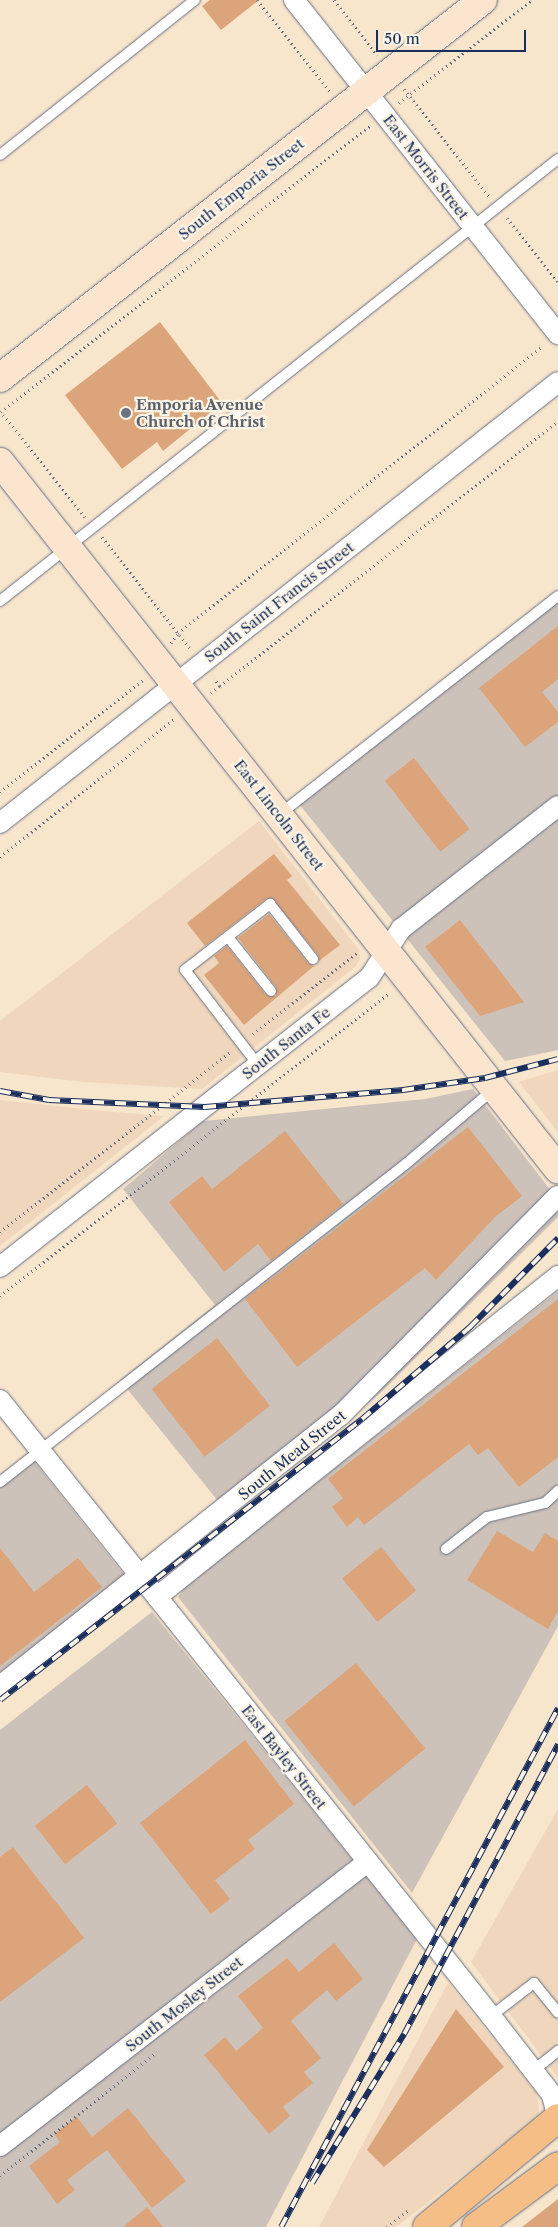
<!DOCTYPE html>
<html>
<head>
<meta charset="utf-8">
<style>
	body { margin:0 }
	#map { position:relative; width:558px; height:2227px; overflow:hidden; background:#f7e5cc; font-family:"Libre Caslon Text",serif }
	div>[style] { position:absolute }
	.built>* { inset:0; background:#efd6bc }
	.industrial>* { inset:0; background:#cdc2b9 }
	.building>* { inset:0; background:#dba47a; transform-origin:0 0 }
	.path>* { height:3px; margin-top:-1.5px; transform-origin:0; background:repeating-linear-gradient(90deg,#686f84 0 1px,transparent 0 5px) }
	.roads { filter:drop-shadow(0 0 1px #686f84) drop-shadow(0 0 1px #686f84) }
	.lane>* { height:10px; margin:-5px; padding:0 5px; transform-origin:5px; border-radius:5px; background:#fff }
	.street>* { height:20px; margin:-10px; padding:0 10px; transform-origin:10px; border-radius:10px; background:#fff }
	.secondary>* { height:28px; margin:-14px; padding:0 14px; transform-origin:14px; border-radius:14px; background:#fbe5cf }
	.primary>* { height:28px; margin:-14px; padding:0 14px; transform-origin:14px; border-radius:14px; background:#f6be87 }
	.rail>* { height:5.5px; margin-top:-2.75px; transform-origin:0; background:repeating-linear-gradient(90deg,#fcf5e5 0 11px,#1b2f5e 0 22px); box-sizing:border-box; border-block:1px solid #1b2f5e }
	.dots>* { width:14px; height:14px; translate:-50% -50%; box-sizing:border-box; border:2px solid #fcf5e5; border-radius:50% }
	span { translate:-50% -50%; white-space:nowrap; text-align:center; line-height:1.15; -webkit-text-stroke:4.5px #fcf5e5; paint-order:stroke }
	.street-label { font-size:15px; color:#1b2f5e }
	.worship-label { font-size:15px; color:#5b616d; font-weight:700 }
	.left { translate:0 -50%; text-align:left }
	.scale { position:absolute; left:376px; top:30px; width:150px; height:22px; box-sizing:border-box; border:2px solid #1b2f5e; border-top:0; padding-left:6px; font-size:15px; line-height:18px; white-space:nowrap; color:#1b2f5e; -webkit-text-stroke:4px #fcf5e5; paint-order:stroke }
</style>
</head>
<body>
<div id="map">
	<div class="built">
		<i style="clip-path:polygon(259px 821px,359px 950px,360px 959px,355px 967px,202px 1089px,84px 1082px,0 1072px,0 1021px)"></i>
		<i style="clip-path:polygon(558px 1070px,558px 1132px,519px 1082px)"></i>
		<i style="clip-path:polygon(0 1100px,102px 1111px,164px 1116px,0 1246px)"></i>
		<i style="clip-path:polygon(558px 1809px,558px 2078px,471px 1962px)"></i>
		<i style="clip-path:polygon(448px 1983px,537px 2093px,539px 2112px,532px 2122px,396px 2227px,319px 2227px)"></i>
	</div>
	<div class="industrial">
		<i style="clip-path:polygon(558px 594px,558px 1050px,505px 1061px,300px 805px)"></i>
		<i style="clip-path:polygon(473px 1089px,558px 1200px,558px 1217px,382px 1391px,353px 1416px,218px 1501px,120px 1380px,215px 1305px,123px 1189px,203px 1121px,425px 1099px)"></i>
		<i style="clip-path:polygon(558px 1291px,558px 1626px,412px 1893px,178px 1597px,184px 1588px)"></i>
		<i style="clip-path:polygon(30px 1456px,125px 1576px,0 1674px,0 1479px)"></i>
		<i style="clip-path:polygon(152px 1612px,417px 1939px,266px 2227px,0 2227px,0 1730px)"></i>
	</div>
	<div class="building">
		<i style="clip-path:polygon(210px 0,259px 0,221px 30px,202px 6px)"></i>
		<i style="clip-path:polygon(160px 322px,222px 403px,163px 451px,157px 442px,122px 469px,65px 395px)"></i>
		<i style="clip-path:polygon(558px 626px,558px 679px,542px 692px,558px 712px,558px 722px,525px 747px,479px 688px)"></i>
		<i style="left:414px;top:758px;width:90px;height:37px;rotate:52deg"></i>
		<i style="clip-path:polygon(274px 854px,292px 876px,287px 880px,340px 945px,319px 961px,318px 955px,272px 898px,266px 899px,205px 946px,187px 923px)"></i>
		<i style="clip-path:polygon(269px 914px,308px 963px,314px 966px,244px 1025px,204px 975px,219px 963px,214px 956px,227px 946px,266px 995px,276px 996px,276px 987px,238px 938px)"></i>
		<i style="clip-path:polygon(460px 920px,524px 1002px,480px 1016px,425px 947px)"></i>
		<i style="clip-path:polygon(468px 1127px,522px 1196px,495px 1217px,436px 1280px,425px 1268px,297px 1367px,245px 1299px)"></i>
		<i style="clip-path:polygon(285px 1131px,343px 1204px,271px 1261px,258px 1244px,224px 1272px,169px 1202px,202px 1176px,212px 1189px)"></i>
		<i style="clip-path:polygon(558px 1299px,558px 1457px,519px 1487px,488px 1448px,478px 1455px,469px 1444px,364px 1525px,358px 1517px,347px 1527px,332px 1507px,343px 1498px,328px 1479px)"></i>
		<i style="left:217px;top:1338px;width:86px;height:83px;rotate:52deg"></i>
		<i style="clip-path:polygon(497px 1531px,533px 1552px,545px 1533px,558px 1541px,558px 1611px,548px 1629px,467px 1580px)"></i>
		<i style="left:381px;top:1547px;width:56px;height:50px;rotate:51deg"></i>
		<i style="clip-path:polygon(0 1548px,34px 1592px,78px 1558px,102px 1587px,0 1666px)"></i>
		<i style="left:356px;top:1663px;width:110px;height:92px;rotate:51deg"></i>
		<i style="clip-path:polygon(245px 1740px,294px 1804px,248px 1840px,255px 1849px,215px 1880px,230px 1899px,211px 1914px,140px 1823px)"></i>
		<i style="left:87px;top:1785px;width:49px;height:66px;rotate:52deg"></i>
		<i style="clip-path:polygon(13px 1847px,84px 1938px,0 2002px,0 1857px)"></i>
		<i style="clip-path:polygon(334px 1943px,363px 1979px,336px 2001px,327px 1990px,291px 2021px,321px 2058px,304px 2072px,313px 2083px,283px 2107px,290px 2116px,269px 2134px,204px 2055px,225px 2037px,236px 2051px,263px 2028px,238px 1996px,287px 1958px,299px 1972px)"></i>
		<i style="clip-path:polygon(456px 2009px,504px 2067px,384px 2167px,367px 2150px)"></i>
		<i style="clip-path:polygon(128px 2108px,186px 2181px,152px 2208px,107px 2150px,67px 2180px,75px 2190px,57px 2204px,29px 2166px,60px 2142px,54px 2134px,77px 2117px,92px 2137px)"></i>
		<i style="clip-path:polygon(558px 2199px,558px 2227px,522px 2227px)"></i>
		<i style="clip-path:polygon(147px 2207px,163px 2227px,123px 2227px)"></i>
	</div>
	<div class="path">
		<i style="left:257px;top:0;width:117px;rotate:51.3deg"></i>
		<i style="left:334px;top:0;width:70px;rotate:52deg"></i>
		<i style="left:404px;top:89px;width:137px;rotate:51.5deg"></i>
		<i style="left:399px;top:103px;width:168px;rotate:-37.8deg"></i>
		<i style="left:507px;top:218px;width:82px;rotate:51.4deg"></i>
		<i style="left:85px;top:517px;width:134px;rotate:-128.7deg"></i>
		<i style="left:1px;top:412px;width:467px;rotate:-37.8deg"></i>
		<i style="left:102px;top:537px;width:142px;rotate:51.6deg"></i>
		<i style="left:171px;top:643px;width:12px;rotate:-55deg"></i>
		<i style="left:178px;top:633px;width:464px;rotate:-38.2deg"></i>
		<i style="left:220px;top:686px;width:429px;rotate:-38.1deg"></i>
		<i style="left:211px;top:693px;width:11px;rotate:-38deg"></i>
		<i style="left:220px;top:686px;width:10px;rotate:-127deg"></i>
		<i style="left:0;top:792px;width:182px;rotate:-38.1deg"></i>
		<i style="left:0;top:857px;width:222px;rotate:-38.4deg"></i>
		<i style="left:253px;top:1034px;width:133px;rotate:-38deg"></i>
		<i style="left:0;top:1232px;width:292px;rotate:-38deg"></i>
		<i style="left:0;top:1296px;width:494px;rotate:-37.9deg"></i>
		<i style="left:0;top:2176px;width:200px;rotate:-38.3deg"></i>
		<i style="left:387px;top:2227px;width:28px;rotate:-38deg"></i>
	</div>
	<div class="roads">
		<div class="lane">
			<i style="left:0;top:155px;width:249px;rotate:-38.5deg"></i>
			<i style="left:0;top:601px;width:712px;rotate:-38.38deg"></i>
			<i style="left:280px;top:814px;width:353px;rotate:-38.1deg"></i>
			<i style="left:228px;top:937px;width:69px;rotate:51.5deg"></i>
			<i style="left:258px;top:1065px;width:120px;rotate:-127.5deg"></i>
			<i style="left:185px;top:970px;width:108px;rotate:-37.8deg"></i>
			<i style="left:270px;top:904px;width:70px;rotate:52deg"></i>
			<i style="left:0;top:1482px;width:517px;rotate:-38.09deg"></i>
			<i style="left:407px;top:1163px;width:114px;rotate:-40.4deg"></i>
			<i style="left:446px;top:1549px;width:52px;rotate:-38deg"></i>
			<i style="left:487px;top:1517px;width:60px;rotate:-13.6deg"></i>
			<i style="left:545px;top:1503px;width:18px;rotate:-43deg"></i>
			<i style="left:491px;top:2016px;width:54px;rotate:-37.5deg"></i>
			<i style="left:534px;top:1983px;width:38px;rotate:51deg"></i>
			<i style="left:533px;top:2071px;width:32px;rotate:-39deg"></i>
		</div>
		<div class="street">
			<i style="left:294px;top:0;width:426px;rotate:51.7deg"></i>
			<i style="left:0;top:823px;width:711px;rotate:-38.32deg"></i>
			<i style="left:0;top:1267px;width:469px;rotate:-38.1deg"></i>
			<i style="left:369px;top:978px;width:59px;rotate:-56.9deg"></i>
			<i style="left:401px;top:929px;width:199px;rotate:-38.1deg"></i>
			<i style="left:0;top:1400px;width:788px;rotate:51.44deg"></i>
			<i style="left:491px;top:2016px;width:100px;rotate:52.3deg"></i>
			<i style="left:552px;top:2095px;width:25px;rotate:76deg"></i>
			<i style="left:157px;top:1597px;width:514px;rotate:-38.68deg"></i>
			<i style="left:0;top:1686px;width:436px;rotate:-38.5deg"></i>
			<i style="left:341px;top:1415px;width:308px;rotate:-45.3deg"></i>
			<i style="left:0;top:2146px;width:465px;rotate:-37.7deg"></i>
		</div>
		<div class="secondary">
			<i style="left:0;top:378px;width:613px;rotate:-38.05deg"></i>
			<i style="left:0;top:462px;width:901px;rotate:51.72deg"></i>
		</div>
		<div class="primary">
			<i style="left:427px;top:2227px;width:170px;rotate:-39.8deg"></i>
			<i style="left:476px;top:2227px;width:102px;rotate:-36.6deg"></i>
		</div>
	</div>
	<div class="rail">
		<i style="left:0;top:1091px;width:50px;rotate:10.4deg"></i>
		<i style="left:49px;top:1100px;width:156px;rotate:2.6deg"></i>
		<i style="left:205px;top:1107px;width:199px;rotate:-4.9deg"></i>
		<i style="left:403px;top:1090px;width:83px;rotate:-8.3deg"></i>
		<i style="left:485px;top:1078px;width:75px;rotate:-14.6deg"></i>
		<i style="left:0;top:1700px;width:458px;rotate:-37.8deg"></i>
		<i style="left:362px;top:1419px;width:142px;rotate:-40.4deg"></i>
		<i style="left:470px;top:1327px;width:125px;rotate:-45.3deg"></i>
		<i style="left:312px;top:2183px;width:175px;rotate:-58.3deg"></i>
		<i style="left:404px;top:2034px;width:328px;rotate:-62deg"></i>
		<i style="left:281px;top:2227px;width:588px;rotate:-61.91deg"></i>
	</div>
	<div class="dots">
		<i style="left:126px;top:413px;background:#6b7280"></i>
	</div>
	<div class="street-label">
		<span style="left:426px;top:167px;rotate:52deg">East Morris Street</span>
		<span style="left:241px;top:189px;rotate:-38deg">South Emporia Street</span>
		<span style="left:279px;top:602px;rotate:-38deg">South Saint Francis Street</span>
		<span style="left:279px;top:815px;rotate:52deg">East Lincoln Street</span>
		<span style="left:286px;top:1043px;rotate:-38deg">South Santa Fe</span>
		<span style="left:292px;top:1455px;rotate:-39deg">South Mead Street</span>
		<span style="left:284px;top:1757px;rotate:52deg">East Bayley Street</span>
		<span style="left:184px;top:2004px;rotate:-38deg">South Mosley Street</span>
	</div>
	<div class="worship-label">
		<span class="left" style="left:136px;top:413px">Emporia Avenue<br>Church of Christ</span>
	</div>
	<div class="scale">50 m</div>
</div>
</body>
</html>
